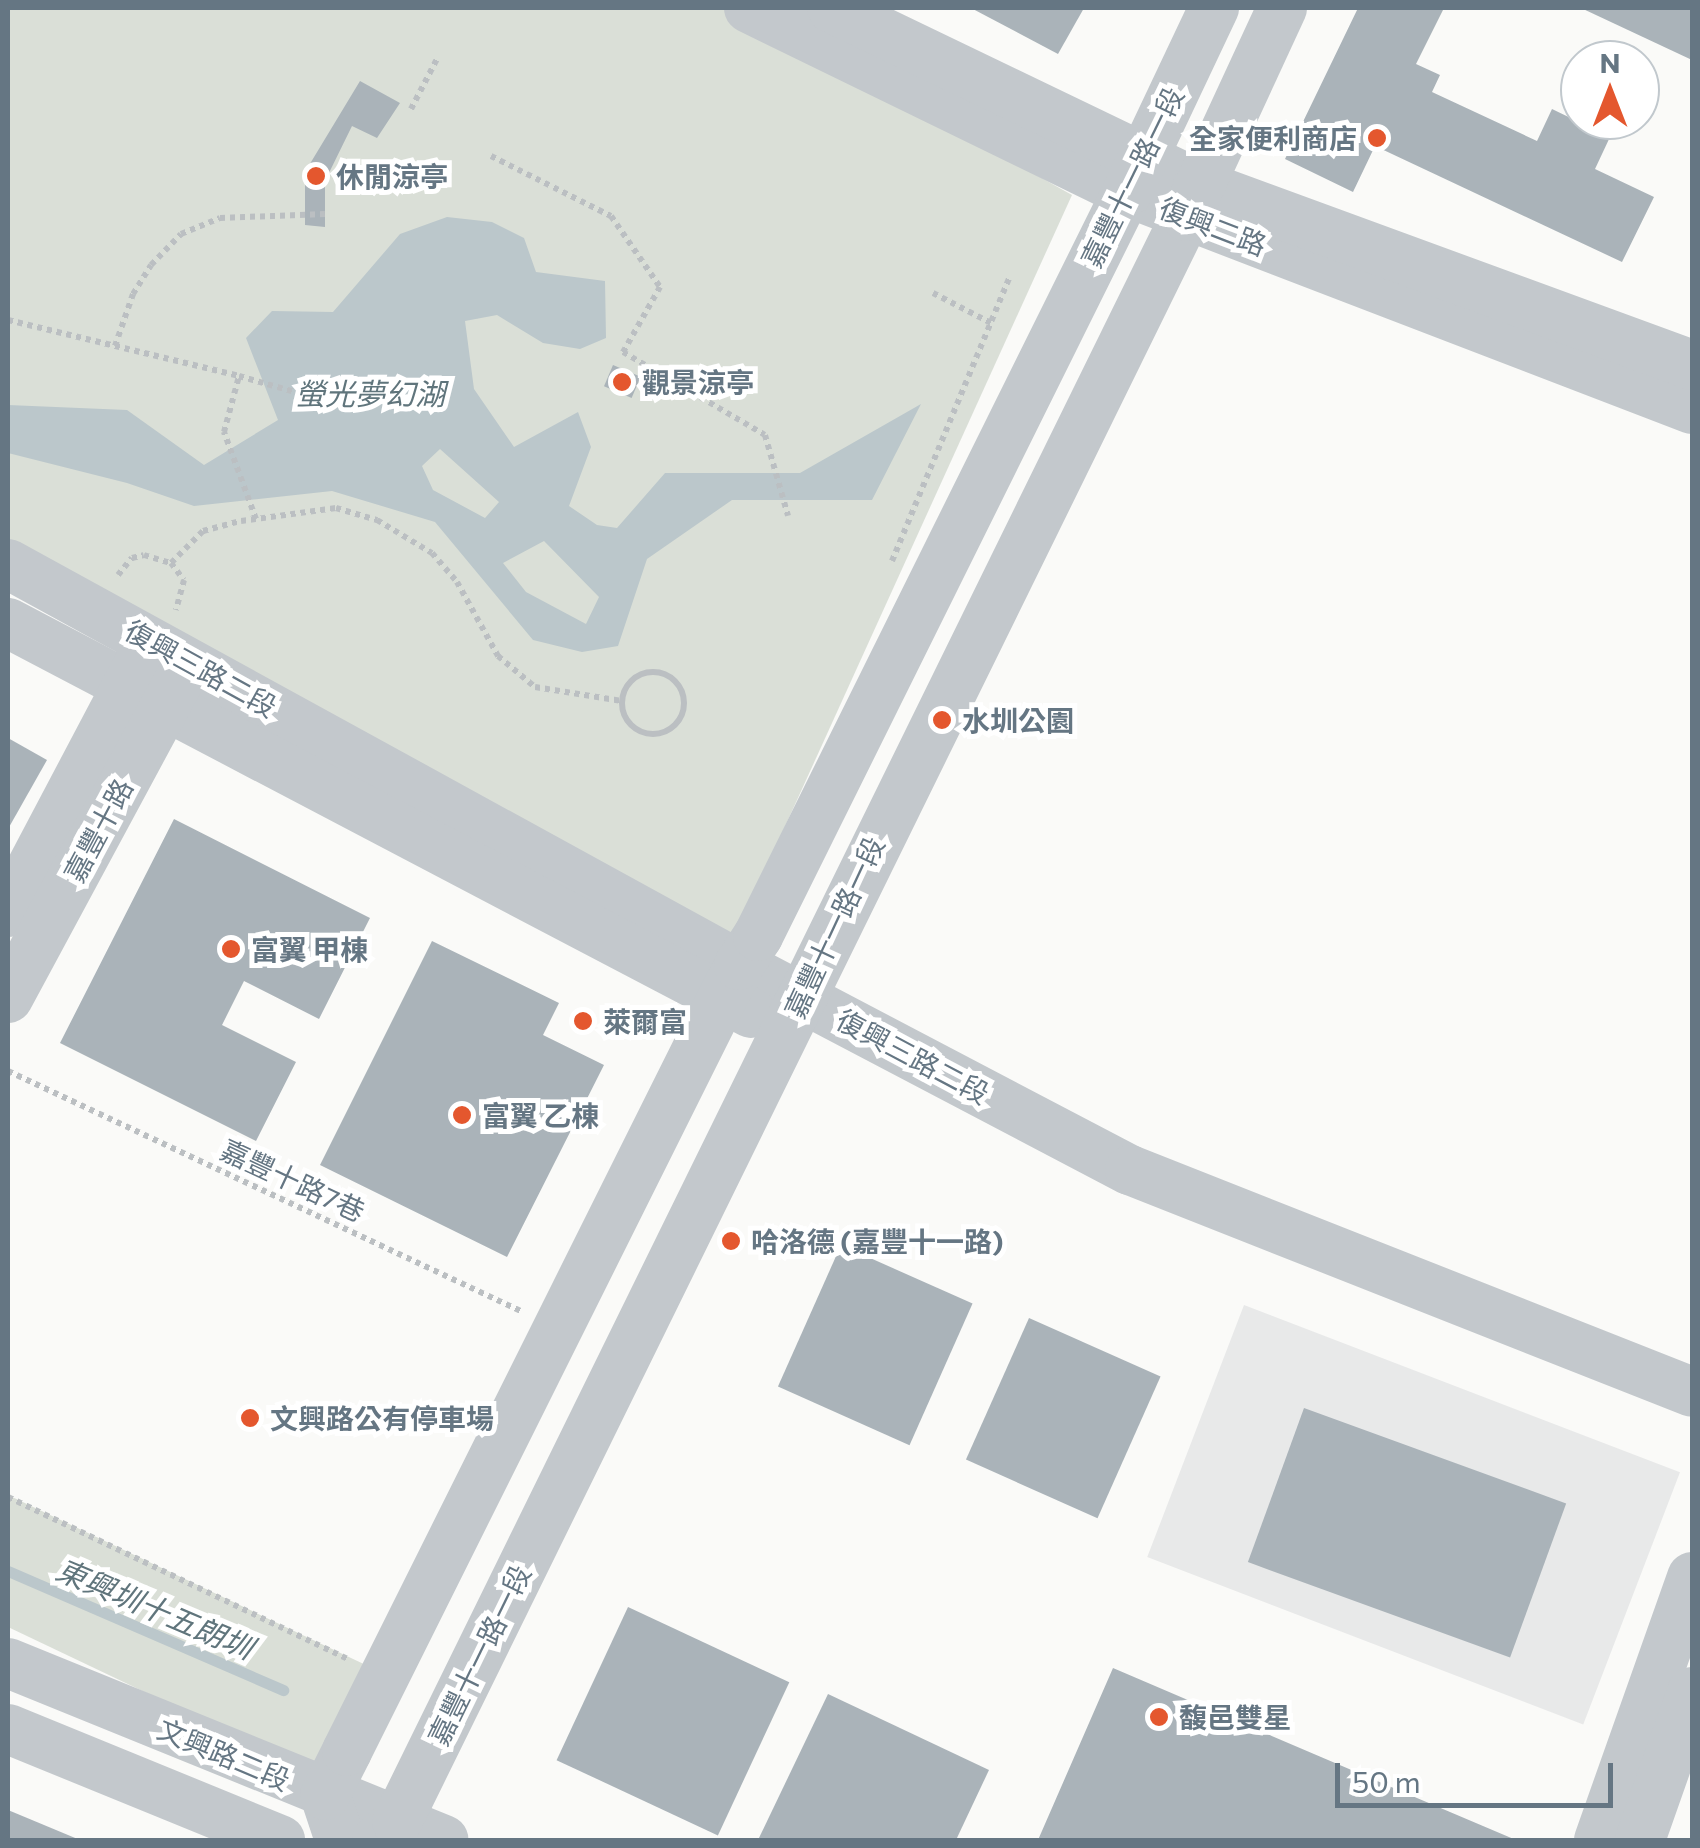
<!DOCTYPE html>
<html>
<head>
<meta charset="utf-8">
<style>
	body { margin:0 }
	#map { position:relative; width:1700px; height:1848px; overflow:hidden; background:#fafaf8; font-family:Commissioner,"Noto Sans TC",sans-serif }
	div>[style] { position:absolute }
	.built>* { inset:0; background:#e8e9e9; transform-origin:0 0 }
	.green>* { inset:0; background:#dadfd7 }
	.water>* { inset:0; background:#bbc7cb }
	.stream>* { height:11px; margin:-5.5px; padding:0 5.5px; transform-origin:5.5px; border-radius:5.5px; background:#bbc7cb }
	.building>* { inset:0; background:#aab3b9; transform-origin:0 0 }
	.path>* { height:6px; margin-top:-3px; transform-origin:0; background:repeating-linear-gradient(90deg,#bbbfc2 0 5px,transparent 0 10px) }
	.path>.ring { margin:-3px; padding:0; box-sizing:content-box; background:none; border:6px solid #bbbfc2; border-radius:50% }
	.minor>* { height:50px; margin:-25px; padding:0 25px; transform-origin:25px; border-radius:25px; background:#c3c8cc }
	.dots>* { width:28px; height:28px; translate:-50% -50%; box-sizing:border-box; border:5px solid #fff; border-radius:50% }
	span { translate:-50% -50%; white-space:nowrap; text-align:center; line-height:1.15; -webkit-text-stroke:10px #fff; paint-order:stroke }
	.poi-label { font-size:28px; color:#657683; font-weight:700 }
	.right { translate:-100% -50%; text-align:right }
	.left { translate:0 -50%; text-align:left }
	.street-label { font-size:28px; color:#657683 }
	.water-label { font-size:30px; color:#60757c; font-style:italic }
	.frame { position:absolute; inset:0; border:10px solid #657683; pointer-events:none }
	.north { position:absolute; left:1560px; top:40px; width:100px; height:100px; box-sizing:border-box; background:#fff; border:2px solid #c1c8cd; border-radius:50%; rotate:0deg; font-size:28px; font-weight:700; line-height:40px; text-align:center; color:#657683 }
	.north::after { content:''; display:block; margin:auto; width:35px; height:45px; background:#e4572e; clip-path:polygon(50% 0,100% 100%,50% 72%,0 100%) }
	.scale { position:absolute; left:1335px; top:1763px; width:278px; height:45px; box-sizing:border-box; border:5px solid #657683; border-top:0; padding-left:12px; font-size:30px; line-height:35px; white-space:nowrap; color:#657683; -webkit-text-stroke:8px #fff; paint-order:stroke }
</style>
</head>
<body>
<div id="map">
	<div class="built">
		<i style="left:1244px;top:1305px;width:467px;height:270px;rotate:21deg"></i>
	</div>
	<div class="green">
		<i style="clip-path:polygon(8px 8px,738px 8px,1072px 195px,732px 943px,8px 544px)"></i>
		<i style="clip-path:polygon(8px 1495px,370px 1667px,319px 1775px,8px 1627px)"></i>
	</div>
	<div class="water">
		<i style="clip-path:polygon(evenodd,447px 217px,492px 222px,524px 238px,536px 272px,605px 281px,606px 338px,580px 349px,543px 343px,497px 315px,465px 321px,474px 389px,514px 447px,578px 412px,591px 447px,569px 506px,597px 525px,617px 528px,665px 473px,800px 473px,921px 404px,872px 500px,732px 500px,647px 559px,618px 646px,582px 652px,533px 640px,435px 522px,332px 491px,194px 506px,127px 483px,8px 453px,8px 405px,127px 410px,204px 465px,278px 420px,246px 338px,272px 311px,333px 312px,400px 234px,447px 217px,440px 449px,499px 502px,485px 518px,433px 490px,422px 466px,440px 449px,447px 217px,544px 541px,599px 597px,586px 624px,526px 592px,503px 563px,544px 541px)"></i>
	</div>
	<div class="stream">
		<i style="left:8px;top:1571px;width:300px;rotate:23.4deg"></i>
	</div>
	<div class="building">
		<i style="clip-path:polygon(971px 8px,1084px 8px,1058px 54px)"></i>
		<i style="clip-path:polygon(1358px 8px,1444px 8px,1416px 64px,1440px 75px,1432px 92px,1537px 141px,1552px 109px,1610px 137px,1595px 169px,1654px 197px,1622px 262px,1375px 146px,1353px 192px,1285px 159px)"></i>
		<i style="clip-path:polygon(1581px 8px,1692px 8px,1692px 60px)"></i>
		<i style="clip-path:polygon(360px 81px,400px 103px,377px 138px,352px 126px,325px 181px,325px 227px,305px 225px,305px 172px)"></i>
		<i style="left:613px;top:365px;width:30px;height:23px;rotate:23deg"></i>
		<i style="clip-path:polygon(8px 738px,47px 760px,8px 829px)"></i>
		<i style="clip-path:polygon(174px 819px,370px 918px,319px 1019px,244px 981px,222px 1025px,296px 1062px,256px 1141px,60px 1043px)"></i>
		<i style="clip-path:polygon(432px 941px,559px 1003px,543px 1035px,604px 1065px,507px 1257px,320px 1165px)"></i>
		<i style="left:841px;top:1245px;width:144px;height:155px;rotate:24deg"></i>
		<i style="left:1029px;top:1318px;width:144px;height:155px;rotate:24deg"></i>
		<i style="left:1304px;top:1408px;width:279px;height:164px;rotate:20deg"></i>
		<i style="left:628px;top:1607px;width:178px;height:169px;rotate:25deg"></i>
		<i style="clip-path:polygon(1113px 1668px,1417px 1798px,1516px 1840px,1038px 1840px)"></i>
		<i style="clip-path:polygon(828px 1694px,989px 1770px,956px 1840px,758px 1840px)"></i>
		<i style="clip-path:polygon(8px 1810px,80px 1840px,8px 1840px)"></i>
	</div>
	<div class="path">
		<i style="left:411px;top:109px;width:59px;rotate:-62.6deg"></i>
		<i style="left:491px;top:156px;width:134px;rotate:26.6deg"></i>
		<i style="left:611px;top:216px;width:86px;rotate:55.4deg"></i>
		<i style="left:660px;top:287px;width:75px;rotate:119.6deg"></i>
		<i style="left:623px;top:352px;width:164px;rotate:30.3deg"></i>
		<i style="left:765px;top:435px;width:84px;rotate:74.1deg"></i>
		<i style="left:933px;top:293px;width:65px;rotate:27.3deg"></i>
		<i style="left:8px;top:320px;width:238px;rotate:13.6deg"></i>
		<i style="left:115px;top:346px;width:55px;rotate:-70.9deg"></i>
		<i style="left:133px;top:294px;width:34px;rotate:-58deg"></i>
		<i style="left:151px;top:265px;width:43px;rotate:-45.9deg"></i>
		<i style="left:181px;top:234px;width:42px;rotate:-22.3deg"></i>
		<i style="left:220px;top:218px;width:105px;rotate:-2.2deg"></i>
		<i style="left:256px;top:519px;width:93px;rotate:-110.2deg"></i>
		<i style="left:224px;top:432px;width:58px;rotate:-75deg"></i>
		<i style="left:239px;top:376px;width:76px;rotate:16deg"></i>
		<i style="left:892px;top:561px;width:308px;rotate:-67.5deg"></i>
		<i style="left:171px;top:563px;width:45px;rotate:-45deg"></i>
		<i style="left:203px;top:531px;width:39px;rotate:-15deg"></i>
		<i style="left:241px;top:521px;width:96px;rotate:-7.8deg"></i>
		<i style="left:336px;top:508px;width:43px;rotate:16.3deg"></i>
		<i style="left:377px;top:520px;width:64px;rotate:31deg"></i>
		<i style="left:432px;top:553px;width:38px;rotate:49deg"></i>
		<i style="left:457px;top:582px;width:85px;rotate:61deg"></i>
		<i style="left:498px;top:656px;width:48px;rotate:40deg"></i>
		<i style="left:535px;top:687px;width:88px;rotate:9.1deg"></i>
		<i style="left:118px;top:575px;width:22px;rotate:-51deg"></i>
		<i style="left:132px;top:558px;width:12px;rotate:-14deg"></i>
		<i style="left:144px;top:555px;width:28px;rotate:17deg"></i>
		<i style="left:171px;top:563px;width:21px;rotate:53deg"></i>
		<i style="left:184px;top:580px;width:31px;rotate:105deg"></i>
		<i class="ring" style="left:622px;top:672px;width:56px;height:56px"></i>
		<i style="left:8px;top:1071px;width:569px;rotate:25.08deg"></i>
		<i style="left:8px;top:1497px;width:379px;rotate:25.5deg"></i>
	</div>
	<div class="minor">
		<i style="left:749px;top:8px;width:420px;rotate:26deg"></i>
		<i style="left:1127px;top:192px;width:605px;rotate:21.01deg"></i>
		<i style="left:832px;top:8px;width:406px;rotate:25.7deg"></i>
		<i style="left:1198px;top:184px;width:526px;rotate:20.12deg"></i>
		<i style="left:8px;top:564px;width:834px;rotate:28.75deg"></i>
		<i style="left:739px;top:965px;width:441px;rotate:27.7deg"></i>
		<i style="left:1130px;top:1170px;width:604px;rotate:21.55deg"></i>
		<i style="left:8px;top:623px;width:839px;rotate:27.69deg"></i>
		<i style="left:8px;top:912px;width:287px;rotate:-62.2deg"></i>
		<i style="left:8px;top:998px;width:365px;rotate:-61.7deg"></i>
		<i style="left:8px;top:1663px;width:470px;rotate:22.1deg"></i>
		<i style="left:8px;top:1729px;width:294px;rotate:22.2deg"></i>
		<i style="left:340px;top:1840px;width:47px;rotate:-108.4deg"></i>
		<i style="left:325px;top:1795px;width:49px;rotate:-63.4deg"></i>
		<i style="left:347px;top:1751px;width:878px;rotate:-63.49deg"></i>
		<i style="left:739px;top:965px;width:35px;rotate:-57deg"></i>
		<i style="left:758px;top:936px;width:830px;rotate:-63.62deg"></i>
		<i style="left:1127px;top:192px;width:204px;rotate:-64.7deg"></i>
		<i style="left:377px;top:1840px;width:27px;rotate:-42deg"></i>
		<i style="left:397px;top:1822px;width:1789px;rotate:-63.84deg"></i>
		<i style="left:1186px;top:216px;width:229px;rotate:-65.2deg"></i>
		<i style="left:1599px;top:1840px;width:279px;rotate:-70.5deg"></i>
		<i style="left:1640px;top:1840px;width:157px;rotate:-70.6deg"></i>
	</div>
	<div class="dots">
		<i style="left:1377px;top:138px;background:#e4572e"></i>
		<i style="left:316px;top:176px;background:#e4572e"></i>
		<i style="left:622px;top:382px;background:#e4572e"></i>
		<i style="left:942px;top:720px;background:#e4572e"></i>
		<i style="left:231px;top:949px;background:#e4572e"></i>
		<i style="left:583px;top:1021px;background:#e4572e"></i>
		<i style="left:462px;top:1115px;background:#e4572e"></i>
		<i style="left:731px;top:1241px;background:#e4572e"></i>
		<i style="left:250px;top:1418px;background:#e4572e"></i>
		<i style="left:1159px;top:1717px;background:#e4572e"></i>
	</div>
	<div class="poi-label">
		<span class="right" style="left:1357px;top:138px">全家便利商店</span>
		<span class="left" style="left:336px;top:176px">休閒涼亭</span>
		<span class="left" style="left:642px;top:382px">觀景涼亭</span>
		<span class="left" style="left:962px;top:720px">水圳公園</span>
		<span class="left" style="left:251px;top:949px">富翼 甲棟</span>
		<span class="left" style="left:603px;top:1021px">萊爾富</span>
		<span class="left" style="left:482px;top:1115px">富翼 乙棟</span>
		<span class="left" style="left:751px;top:1241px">哈洛德 (嘉豐十一路)</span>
		<span class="left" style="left:270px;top:1418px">文興路公有停車場</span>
		<span class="left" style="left:1179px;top:1717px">馥邑雙星</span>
	</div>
	<div class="street-label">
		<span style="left:1132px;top:177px;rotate:-64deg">嘉豐十一路一段</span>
		<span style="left:1213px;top:226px;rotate:21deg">復興二路</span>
		<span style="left:201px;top:668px;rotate:29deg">復興三路二段</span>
		<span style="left:98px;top:830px;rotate:-62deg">嘉豐十路</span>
		<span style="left:834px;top:927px;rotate:-65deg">嘉豐十一路一段</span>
		<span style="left:913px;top:1056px;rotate:28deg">復興三路二段</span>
		<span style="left:293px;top:1180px;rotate:25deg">嘉豐十路7巷</span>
		<span style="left:479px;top:1655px;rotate:-64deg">嘉豐十一路一段</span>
		<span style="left:224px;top:1754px;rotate:23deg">文興路二段</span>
	</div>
	<div class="water-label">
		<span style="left:370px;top:393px">螢光夢幻湖</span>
		<span style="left:155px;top:1608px;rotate:23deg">東興圳十五朗圳</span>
	</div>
	<div class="frame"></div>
	<div class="north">N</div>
	<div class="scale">50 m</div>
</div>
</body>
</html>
